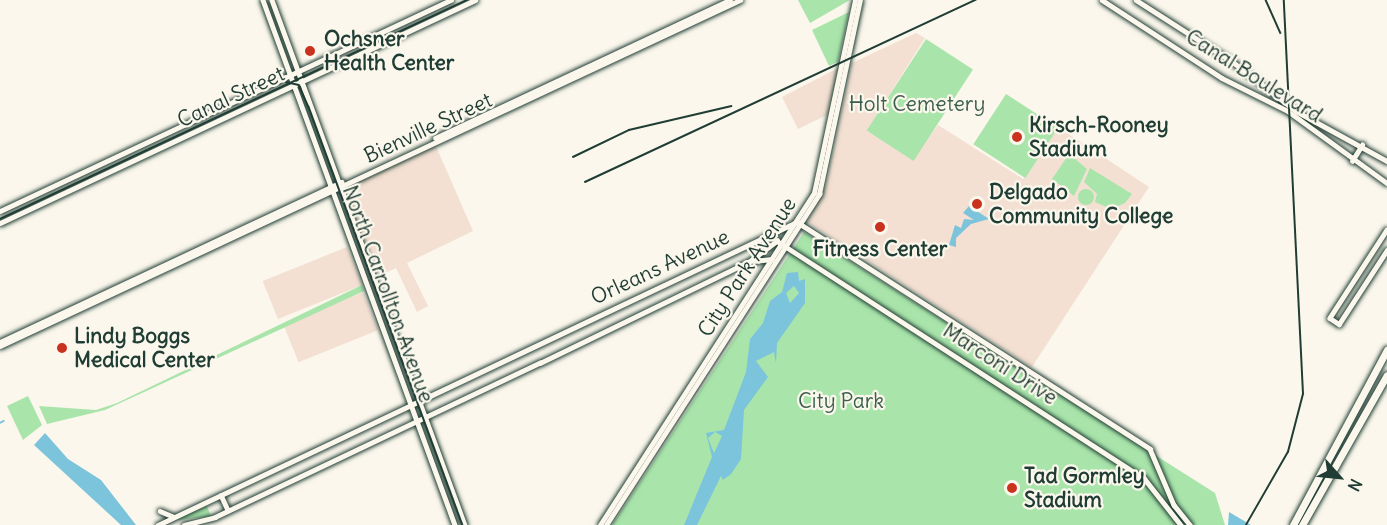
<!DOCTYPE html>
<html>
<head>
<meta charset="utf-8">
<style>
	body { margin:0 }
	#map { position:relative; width:1387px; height:525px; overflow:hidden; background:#fbf7ec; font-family:Delius,sans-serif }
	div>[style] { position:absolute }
	.built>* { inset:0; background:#f3e0d2; transform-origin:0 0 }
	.green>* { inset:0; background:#a9e5ab; transform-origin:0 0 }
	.round { border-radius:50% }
	.water>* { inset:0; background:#7bc4dc }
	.stream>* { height:1.5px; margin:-0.75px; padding:0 0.75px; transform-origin:0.75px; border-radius:0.75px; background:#7bc4dc }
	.roads { filter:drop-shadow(0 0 2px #1f3d34) drop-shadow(0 0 2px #1f3d34) }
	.tertiary>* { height:4.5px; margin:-2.25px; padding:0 2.25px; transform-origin:2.25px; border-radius:2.25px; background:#fbf7ec }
	.secondary>* { height:4.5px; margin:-2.25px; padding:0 2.25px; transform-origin:2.25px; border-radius:2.25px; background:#fbf7ec }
	.primary>* { height:5px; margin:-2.5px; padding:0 2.5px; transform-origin:2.5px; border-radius:2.5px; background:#fbf7ec }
	.motorway>* { height:7px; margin:-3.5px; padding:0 3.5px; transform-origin:3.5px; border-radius:3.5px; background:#fbf7ec }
	.tram>* { height:1.5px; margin:-0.75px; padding:0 0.75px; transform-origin:0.75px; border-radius:0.75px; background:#1f3d34 }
	.rail>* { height:1.5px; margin:-0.75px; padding:0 0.75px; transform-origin:0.75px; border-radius:0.75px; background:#1f3d34 }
	.dots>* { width:16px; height:16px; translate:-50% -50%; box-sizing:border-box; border:3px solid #fbf7ec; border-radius:50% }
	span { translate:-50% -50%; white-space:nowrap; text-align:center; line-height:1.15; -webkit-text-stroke:4.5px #fbf7ec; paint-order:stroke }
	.poi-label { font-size:21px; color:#1f3d34; font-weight:700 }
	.left { translate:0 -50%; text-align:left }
	.street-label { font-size:21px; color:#1f3d34 }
	.park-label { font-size:21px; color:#3b5f4c }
	.north { position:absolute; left:1309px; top:447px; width:60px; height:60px; -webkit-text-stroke:4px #fbf7ec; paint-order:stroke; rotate:117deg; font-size:16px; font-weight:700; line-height:24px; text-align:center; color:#1f3d34 }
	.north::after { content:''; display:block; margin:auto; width:21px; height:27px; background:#1f3d34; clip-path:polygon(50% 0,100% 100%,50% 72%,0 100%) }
</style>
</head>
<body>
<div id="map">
	<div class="built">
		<i style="clip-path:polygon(916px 33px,925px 38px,867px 131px,915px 156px,938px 125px,1023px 179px,1058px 127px,1149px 187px,1032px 367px,807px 222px,826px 186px,852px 63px)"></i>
		<i style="clip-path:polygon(838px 68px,829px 114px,798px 129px,782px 97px)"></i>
		<i style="clip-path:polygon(435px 144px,473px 231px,407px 263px,428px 306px,417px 312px,396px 268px,379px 276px,346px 188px)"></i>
		<i style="left:347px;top:247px;width:41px;height:91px;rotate:68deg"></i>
		<i style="left:363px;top:292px;width:41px;height:86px;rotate:68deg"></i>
	</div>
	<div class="green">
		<i style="clip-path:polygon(798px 0,850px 0,810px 23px)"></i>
		<i style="clip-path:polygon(849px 12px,838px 62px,829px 66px,812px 30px)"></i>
		<i style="left:926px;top:39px;width:56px;height:109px;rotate:33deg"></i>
		<i style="left:1006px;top:94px;width:62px;height:60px;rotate:33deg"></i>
		<i style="clip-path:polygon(1069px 154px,1087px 169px,1074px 196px,1052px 179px)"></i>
		<i style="clip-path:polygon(1090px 168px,1132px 194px,1125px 203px,1111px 209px,1095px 202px,1097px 194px,1084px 182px)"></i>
		<i class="round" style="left:1078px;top:189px;width:16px;height:16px"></i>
		<i style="clip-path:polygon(804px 232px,1215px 493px,1225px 525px,612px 525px)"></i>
		<i style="clip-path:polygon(362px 285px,364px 291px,105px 410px,47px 424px,39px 406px,96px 410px,117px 403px)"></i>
		<i style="clip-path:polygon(28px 396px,42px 425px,23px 440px,7px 406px)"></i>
		<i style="clip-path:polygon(206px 504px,211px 516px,170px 521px)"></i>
	</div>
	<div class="water">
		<i style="clip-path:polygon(969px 206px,989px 219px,971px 224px,956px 238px,956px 247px,949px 245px,955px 225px,961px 228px,964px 219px,974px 220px,963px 213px)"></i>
		<i style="clip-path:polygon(evenodd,798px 272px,799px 281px,805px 279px,805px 303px,777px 343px,776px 364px,774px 352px,756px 361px,768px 377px,744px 410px,741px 459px,731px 474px,723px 480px,721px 476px,697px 525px,684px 525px,712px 457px,706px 433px,724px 430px,746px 372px,750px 339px,763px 323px,770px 301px,782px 292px,787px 273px,798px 272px,794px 286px,799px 293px,790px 303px,786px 293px,794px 286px,798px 272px,715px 432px,722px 436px,714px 453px,708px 438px,715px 432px)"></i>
		<i style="clip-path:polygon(45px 433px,68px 459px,101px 480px,136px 525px,121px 525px,34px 445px)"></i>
		<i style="clip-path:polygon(1229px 512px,1251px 525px,1228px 525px)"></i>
	</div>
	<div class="stream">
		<i style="left:0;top:423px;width:4px;rotate:-27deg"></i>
	</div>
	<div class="roads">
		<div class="tertiary">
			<i style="left:435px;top:138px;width:326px;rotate:-25.1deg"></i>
			<i style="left:1387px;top:230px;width:105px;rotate:122.9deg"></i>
			<i style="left:1330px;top:318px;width:11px;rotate:34deg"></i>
			<i style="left:1339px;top:324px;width:88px;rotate:-57deg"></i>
			<i style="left:753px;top:261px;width:19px;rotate:-6deg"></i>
			<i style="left:0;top:342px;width:377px;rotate:-25.1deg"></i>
			<i style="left:0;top:346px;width:817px;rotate:-25.06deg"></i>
			<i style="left:221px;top:495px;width:17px;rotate:65deg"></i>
			<i style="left:160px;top:511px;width:15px;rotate:23deg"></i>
			<i style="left:158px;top:525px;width:707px;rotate:-25.37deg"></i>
			<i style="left:797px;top:222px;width:420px;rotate:32.7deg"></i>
			<i style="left:1150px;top:449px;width:61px;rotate:66.8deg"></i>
			<i style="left:1174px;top:505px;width:26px;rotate:51deg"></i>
			<i style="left:184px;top:525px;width:32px;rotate:-14deg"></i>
			<i style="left:215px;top:517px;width:360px;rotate:-25.4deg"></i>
			<i style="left:540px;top:363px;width:233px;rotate:-25.9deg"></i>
			<i style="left:750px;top:261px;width:34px;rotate:-37deg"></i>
			<i style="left:777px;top:241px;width:437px;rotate:32.9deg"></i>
			<i style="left:1144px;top:478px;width:60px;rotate:51.8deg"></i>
		</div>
		<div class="secondary">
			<i style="left:263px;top:0;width:559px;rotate:69.91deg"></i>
			<i style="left:272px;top:0;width:559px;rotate:69.82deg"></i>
			<i style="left:1102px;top:0;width:143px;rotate:33deg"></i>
			<i style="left:1222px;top:78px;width:74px;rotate:26.6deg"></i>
			<i style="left:1288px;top:111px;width:122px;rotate:36deg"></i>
			<i style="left:1136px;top:0;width:115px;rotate:32.6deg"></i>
			<i style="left:1233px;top:62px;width:80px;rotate:37.9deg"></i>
			<i style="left:1296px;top:111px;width:104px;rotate:28.8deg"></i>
			<i style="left:1352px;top:161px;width:19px;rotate:-58deg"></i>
			<i style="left:600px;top:525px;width:395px;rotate:-57.2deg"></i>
			<i style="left:814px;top:193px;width:197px;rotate:-78deg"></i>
			<i style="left:606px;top:525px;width:394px;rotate:-57.2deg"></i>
			<i style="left:819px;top:194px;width:198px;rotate:-78.1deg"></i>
		</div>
		<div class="primary">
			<i style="left:0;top:211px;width:498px;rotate:-25.1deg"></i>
			<i style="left:0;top:223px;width:525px;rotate:-25.15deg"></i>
		</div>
		<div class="motorway">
			<i style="left:1293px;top:525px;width:199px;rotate:-61.8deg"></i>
			<i style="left:1302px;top:525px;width:172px;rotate:-60.5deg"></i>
		</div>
	</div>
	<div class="tram">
		<i style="left:286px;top:82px;width:13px;rotate:13deg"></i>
		<i style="left:299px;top:85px;width:24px;rotate:66deg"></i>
		<i style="left:309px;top:107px;width:445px;rotate:69.8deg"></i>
		<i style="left:0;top:219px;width:516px;rotate:-25.12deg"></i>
	</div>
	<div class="rail">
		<i style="left:1266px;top:0;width:36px;rotate:66deg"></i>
		<i style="left:573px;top:157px;width:62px;rotate:-25.7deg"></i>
		<i style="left:629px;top:130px;width:105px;rotate:-13.2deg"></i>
		<i style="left:585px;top:182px;width:431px;rotate:-25deg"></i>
		<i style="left:1246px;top:525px;width:84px;rotate:-60.1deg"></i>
		<i style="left:1288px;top:452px;width:60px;rotate:-75.5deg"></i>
		<i style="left:1303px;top:394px;width:394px;rotate:-92.8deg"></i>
	</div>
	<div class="dots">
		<i style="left:310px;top:51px;background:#c8321e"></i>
		<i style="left:1017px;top:137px;background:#c8321e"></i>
		<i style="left:977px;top:204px;background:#c8321e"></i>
		<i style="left:880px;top:227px;background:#c8321e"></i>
		<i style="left:62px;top:348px;background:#c8321e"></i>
		<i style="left:1012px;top:488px;background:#c8321e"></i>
	</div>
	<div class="poi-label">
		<span class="left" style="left:324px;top:51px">Ochsner<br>Health Center</span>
		<span class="left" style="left:1029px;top:137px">Kirsch-Rooney<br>Stadium</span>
		<span class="left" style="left:989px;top:204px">Delgado<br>Community College</span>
		<span style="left:880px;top:249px">Fitness Center</span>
		<span class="left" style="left:74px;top:348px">Lindy Boggs<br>Medical Center</span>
		<span class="left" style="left:1024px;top:488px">Tad Gormley<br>Stadium</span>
	</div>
	<div class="street-label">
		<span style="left:1254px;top:76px;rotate:32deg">Canal Boulevard</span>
		<span style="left:231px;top:97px;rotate:-25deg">Canal Street</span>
		<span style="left:428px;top:128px;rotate:-25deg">Bienville Street</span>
		<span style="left:660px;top:267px;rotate:-25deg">Orleans Avenue</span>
		<span style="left:747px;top:267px;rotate:-57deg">City Park Avenue</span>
		<span style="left:388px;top:294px;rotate:70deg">North Carrollton Avenue</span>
		<span style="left:1000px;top:364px;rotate:33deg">Marconi Drive</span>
	</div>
	<div class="park-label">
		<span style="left:917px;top:104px">Holt Cemetery</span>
		<span style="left:841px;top:401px">City Park</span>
	</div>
	<div class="north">N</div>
</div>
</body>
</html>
